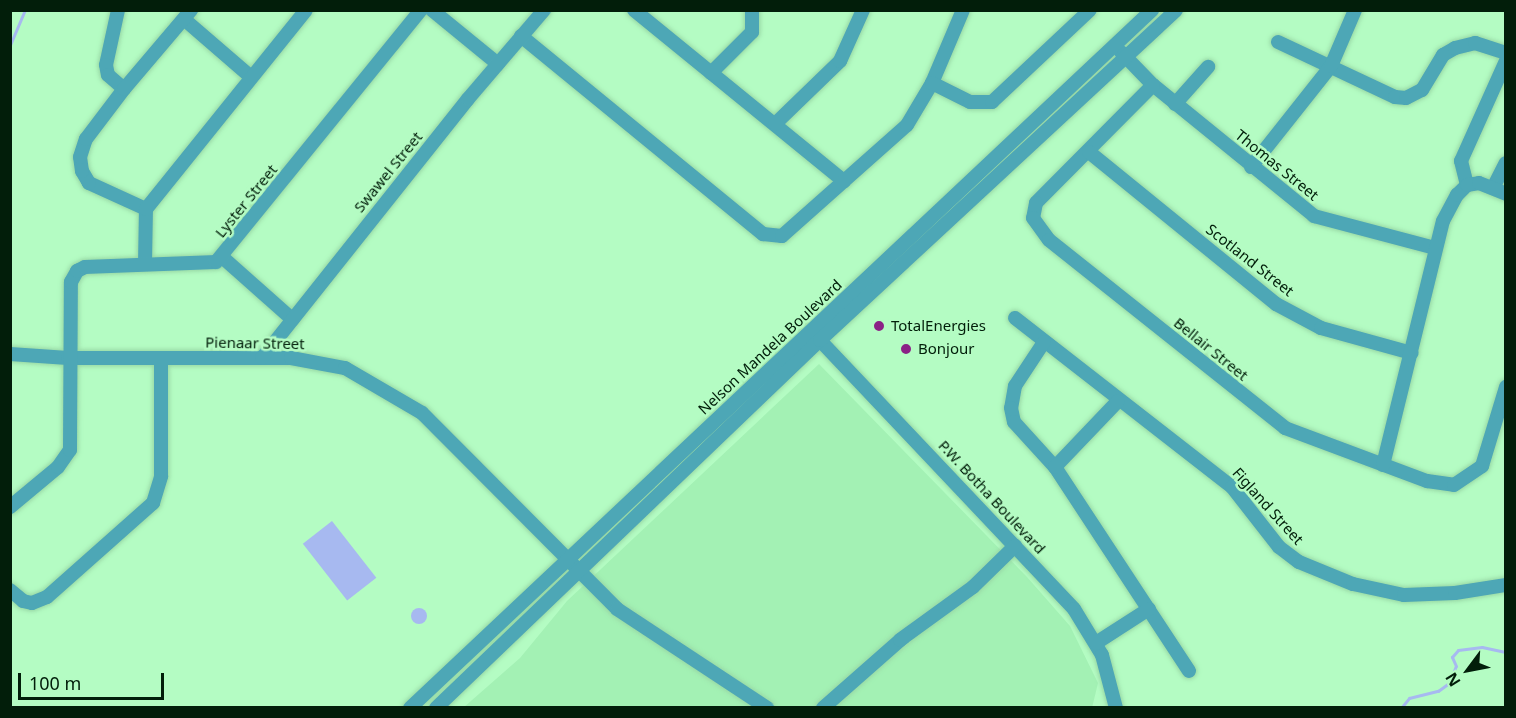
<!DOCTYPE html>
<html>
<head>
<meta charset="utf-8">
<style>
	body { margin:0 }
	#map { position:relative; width:1516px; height:718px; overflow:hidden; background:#b4fcc3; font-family:"Noto Sans",sans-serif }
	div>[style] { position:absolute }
	.built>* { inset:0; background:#a3f1b4 }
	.water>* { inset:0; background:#a7b9f0; transform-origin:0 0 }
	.round { border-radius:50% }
	.stream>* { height:3px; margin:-1.5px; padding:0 1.5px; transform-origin:1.5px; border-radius:1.5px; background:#a7b9f0 }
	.roads { filter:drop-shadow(0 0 2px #98d8a5) drop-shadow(0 0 2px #98d8a5) }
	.minor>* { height:14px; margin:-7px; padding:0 7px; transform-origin:7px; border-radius:7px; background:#4da7b6 }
	.dots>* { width:16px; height:16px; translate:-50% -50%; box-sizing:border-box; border:3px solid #b4fcc3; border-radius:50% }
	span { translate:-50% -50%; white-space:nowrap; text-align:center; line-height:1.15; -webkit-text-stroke:5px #b4fcc3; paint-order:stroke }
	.street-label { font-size:15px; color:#021e0a }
	.poi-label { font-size:15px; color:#021e0a }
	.left { translate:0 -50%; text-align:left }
	.frame { position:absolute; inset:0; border:12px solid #021e0a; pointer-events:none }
	.north { position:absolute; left:1438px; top:640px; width:60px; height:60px; -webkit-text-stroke:4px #b4fcc3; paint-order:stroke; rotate:238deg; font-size:16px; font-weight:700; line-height:24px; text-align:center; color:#021e0a }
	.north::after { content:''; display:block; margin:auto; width:21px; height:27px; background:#021e0a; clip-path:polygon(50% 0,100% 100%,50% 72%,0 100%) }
	.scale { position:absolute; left:18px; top:673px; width:146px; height:27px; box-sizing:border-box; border:3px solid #021e0a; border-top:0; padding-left:8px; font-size:18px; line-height:21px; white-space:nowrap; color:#021e0a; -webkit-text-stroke:4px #b4fcc3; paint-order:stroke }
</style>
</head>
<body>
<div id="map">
	<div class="built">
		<i style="clip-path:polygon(819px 364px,1027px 577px,1070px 626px,1098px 683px,1092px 708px,463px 708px,520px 658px,567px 601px)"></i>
	</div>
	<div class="water">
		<i style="left:332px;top:521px;width:72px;height:37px;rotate:52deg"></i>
		<i class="round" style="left:411px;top:608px;width:16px;height:16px"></i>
	</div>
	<div class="stream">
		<i style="left:10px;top:45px;width:38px;rotate:-67deg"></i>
		<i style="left:1401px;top:708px;width:13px;rotate:-51deg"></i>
		<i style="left:1409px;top:698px;width:30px;rotate:-14deg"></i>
		<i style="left:1438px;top:691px;width:14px;rotate:-36deg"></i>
		<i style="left:1449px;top:683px;width:18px;rotate:-68deg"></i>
		<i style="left:1456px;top:666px;width:10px;rotate:-114deg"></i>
		<i style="left:1452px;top:657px;width:9px;rotate:-49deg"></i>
		<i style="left:1458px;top:650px;width:24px;rotate:-7deg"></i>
		<i style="left:1482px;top:647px;width:25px;rotate:12deg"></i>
	</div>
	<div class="roads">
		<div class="minor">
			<i style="left:118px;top:10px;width:56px;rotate:102.3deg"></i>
			<i style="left:106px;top:65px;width:10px;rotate:79deg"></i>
			<i style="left:108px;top:75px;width:21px;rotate:41deg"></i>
			<i style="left:432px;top:10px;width:85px;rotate:39.3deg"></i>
			<i style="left:634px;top:10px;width:271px;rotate:39.2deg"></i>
			<i style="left:185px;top:20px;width:87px;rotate:40.8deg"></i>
			<i style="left:521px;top:36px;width:313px;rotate:39.3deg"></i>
			<i style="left:763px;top:234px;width:19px;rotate:6deg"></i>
			<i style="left:782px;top:236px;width:167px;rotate:-41.6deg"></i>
			<i style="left:907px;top:125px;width:49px;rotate:-59.2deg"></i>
			<i style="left:932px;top:83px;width:79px;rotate:-67deg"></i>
			<i style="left:1278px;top:42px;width:129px;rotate:25.2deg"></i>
			<i style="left:1395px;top:97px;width:11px;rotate:5deg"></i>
			<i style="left:1406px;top:98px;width:18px;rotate:-27deg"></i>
			<i style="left:1422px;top:90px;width:41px;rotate:-59deg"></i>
			<i style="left:1443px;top:55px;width:14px;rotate:-30deg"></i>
			<i style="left:1455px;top:48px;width:21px;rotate:-14deg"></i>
			<i style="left:1475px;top:43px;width:33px;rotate:18deg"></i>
			<i style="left:1121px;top:52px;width:46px;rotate:45.9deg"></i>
			<i style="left:1153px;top:85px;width:208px;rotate:39.1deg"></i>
			<i style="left:1314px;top:216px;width:125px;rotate:14.8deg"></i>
			<i style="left:711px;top:73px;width:58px;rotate:-45deg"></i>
			<i style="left:752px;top:32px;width:22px;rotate:-90deg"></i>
			<i style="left:932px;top:83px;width:42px;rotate:26.6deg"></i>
			<i style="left:970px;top:102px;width:22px"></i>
			<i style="left:992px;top:102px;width:134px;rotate:-43.2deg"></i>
			<i style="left:1153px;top:85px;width:166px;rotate:134.8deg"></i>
			<i style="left:1036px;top:203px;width:15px;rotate:101deg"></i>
			<i style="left:1033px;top:218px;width:27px;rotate:54deg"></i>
			<i style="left:1049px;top:240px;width:302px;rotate:38.5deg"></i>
			<i style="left:1285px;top:428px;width:152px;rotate:20.5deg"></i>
			<i style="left:1427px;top:481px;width:27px;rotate:8deg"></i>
			<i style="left:1454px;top:485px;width:34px;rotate:-34deg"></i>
			<i style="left:1482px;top:466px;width:83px;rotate:-73.1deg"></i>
			<i style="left:1175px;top:104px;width:50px;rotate:-48.3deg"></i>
			<i style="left:775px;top:124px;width:91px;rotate:-44.1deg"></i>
			<i style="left:840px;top:61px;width:56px;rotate:-65.7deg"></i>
			<i style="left:1089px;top:152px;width:241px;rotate:39.1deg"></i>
			<i style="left:1276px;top:304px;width:51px;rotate:28.1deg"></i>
			<i style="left:1321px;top:328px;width:94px;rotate:15.4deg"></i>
			<i style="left:1251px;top:167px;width:129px;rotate:-51.6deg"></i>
			<i style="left:1331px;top:66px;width:61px;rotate:-66.8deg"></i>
			<i style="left:1467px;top:185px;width:25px;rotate:-104deg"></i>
			<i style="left:1461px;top:161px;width:110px;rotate:-65.8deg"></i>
			<i style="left:1493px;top:188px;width:28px;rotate:-63deg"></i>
			<i style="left:146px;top:209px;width:63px;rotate:-155.5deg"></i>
			<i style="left:89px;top:183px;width:14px;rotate:-120deg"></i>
			<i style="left:82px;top:171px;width:14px;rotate:-98deg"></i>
			<i style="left:80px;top:157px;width:19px;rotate:-72deg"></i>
			<i style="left:86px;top:139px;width:63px;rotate:-52.8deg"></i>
			<i style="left:124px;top:89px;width:104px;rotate:-49.7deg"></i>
			<i style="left:222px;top:257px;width:94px;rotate:41.5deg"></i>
			<i style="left:145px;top:264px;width:55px;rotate:-89deg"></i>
			<i style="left:146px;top:209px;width:255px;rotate:-51.2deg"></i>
			<i style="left:1015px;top:318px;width:275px;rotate:37.9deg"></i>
			<i style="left:1232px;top:487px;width:76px;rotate:51.9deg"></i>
			<i style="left:1279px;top:547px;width:25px;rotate:37deg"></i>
			<i style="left:1299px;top:562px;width:58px;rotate:22.2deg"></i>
			<i style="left:1353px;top:584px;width:52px;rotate:12.2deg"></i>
			<i style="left:1404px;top:595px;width:51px;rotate:-2.2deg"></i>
			<i style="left:1455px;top:593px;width:52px;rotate:-8.9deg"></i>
			<i style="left:814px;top:334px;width:378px;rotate:46.6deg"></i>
			<i style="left:1074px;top:609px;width:54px;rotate:58.7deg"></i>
			<i style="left:1102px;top:655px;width:55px;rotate:75.2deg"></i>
			<i style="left:1044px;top:342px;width:53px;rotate:123.4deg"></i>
			<i style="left:1015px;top:386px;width:22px;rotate:100deg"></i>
			<i style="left:1011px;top:408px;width:14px;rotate:78deg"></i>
			<i style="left:1014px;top:422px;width:61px;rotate:47.7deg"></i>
			<i style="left:1055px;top:467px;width:244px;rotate:56.7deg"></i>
			<i style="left:10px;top:354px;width:58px;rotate:3.9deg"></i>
			<i style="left:68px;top:358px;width:223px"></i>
			<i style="left:291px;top:358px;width:55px;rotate:10.5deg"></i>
			<i style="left:345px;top:368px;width:89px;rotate:30.3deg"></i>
			<i style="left:422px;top:413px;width:276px;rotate:45.1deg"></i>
			<i style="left:617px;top:609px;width:180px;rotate:33.4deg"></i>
			<i style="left:262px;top:358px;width:331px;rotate:-51.5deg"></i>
			<i style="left:468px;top:99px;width:117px;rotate:-49.5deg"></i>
			<i style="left:1383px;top:465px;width:251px;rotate:-76.2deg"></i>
			<i style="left:1443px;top:221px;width:30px;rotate:-62deg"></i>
			<i style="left:1457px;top:195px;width:14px;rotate:-45deg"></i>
			<i style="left:1467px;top:185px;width:12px;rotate:-9deg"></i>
			<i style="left:1479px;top:183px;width:29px;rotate:22deg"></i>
			<i style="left:1055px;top:467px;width:91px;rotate:-46.3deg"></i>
			<i style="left:10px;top:507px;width:62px;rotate:-39.8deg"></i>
			<i style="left:58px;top:467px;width:21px;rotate:-55deg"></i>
			<i style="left:70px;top:450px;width:168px;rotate:-89.7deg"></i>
			<i style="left:71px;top:282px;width:13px;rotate:-61deg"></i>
			<i style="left:77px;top:271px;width:9px;rotate:-27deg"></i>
			<i style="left:85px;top:267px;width:131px;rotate:-2.2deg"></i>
			<i style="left:216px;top:262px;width:325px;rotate:-50.9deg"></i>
			<i style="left:10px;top:590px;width:17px;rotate:40deg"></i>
			<i style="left:23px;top:601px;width:9px;rotate:13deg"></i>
			<i style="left:32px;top:603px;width:16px;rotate:-22deg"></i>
			<i style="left:47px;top:597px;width:142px;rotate:-41.6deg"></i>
			<i style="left:153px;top:503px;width:28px;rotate:-73deg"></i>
			<i style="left:161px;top:476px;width:118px;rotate:-90deg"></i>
			<i style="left:1096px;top:643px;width:63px;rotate:-32.7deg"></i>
			<i style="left:410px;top:708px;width:1019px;rotate:-43.25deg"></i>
			<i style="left:436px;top:708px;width:532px;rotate:-43.78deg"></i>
			<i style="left:820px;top:340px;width:485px;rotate:-42.8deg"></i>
			<i style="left:823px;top:708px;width:103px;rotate:-41.4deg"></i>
			<i style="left:900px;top:640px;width:90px;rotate:-36deg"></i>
			<i style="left:973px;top:587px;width:59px;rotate:-44.3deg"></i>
		</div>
	</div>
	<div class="dots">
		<i style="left:879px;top:326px;background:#8b2186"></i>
		<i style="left:906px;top:349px;background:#8b2186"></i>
	</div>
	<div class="street-label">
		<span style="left:1277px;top:165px;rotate:39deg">Thomas Street</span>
		<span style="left:388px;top:172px;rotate:-51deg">Swawel Street</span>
		<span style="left:246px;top:201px;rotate:-51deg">Lyster Street</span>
		<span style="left:1250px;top:260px;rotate:38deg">Scotland Street</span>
		<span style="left:255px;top:343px;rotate:1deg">Pienaar Street</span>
		<span style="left:770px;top:347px;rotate:-43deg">Nelson Mandela Boulevard</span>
		<span style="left:1211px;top:349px;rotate:39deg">Bellair Street</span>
		<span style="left:992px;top:497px;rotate:47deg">P.W. Botha Boulevard</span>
		<span style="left:1268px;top:506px;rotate:48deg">Figland Street</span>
	</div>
	<div class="poi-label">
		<span class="left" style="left:891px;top:326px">TotalEnergies</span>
		<span class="left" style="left:918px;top:349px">Bonjour</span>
	</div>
	<div class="frame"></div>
	<div class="north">N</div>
	<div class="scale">100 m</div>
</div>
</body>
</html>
